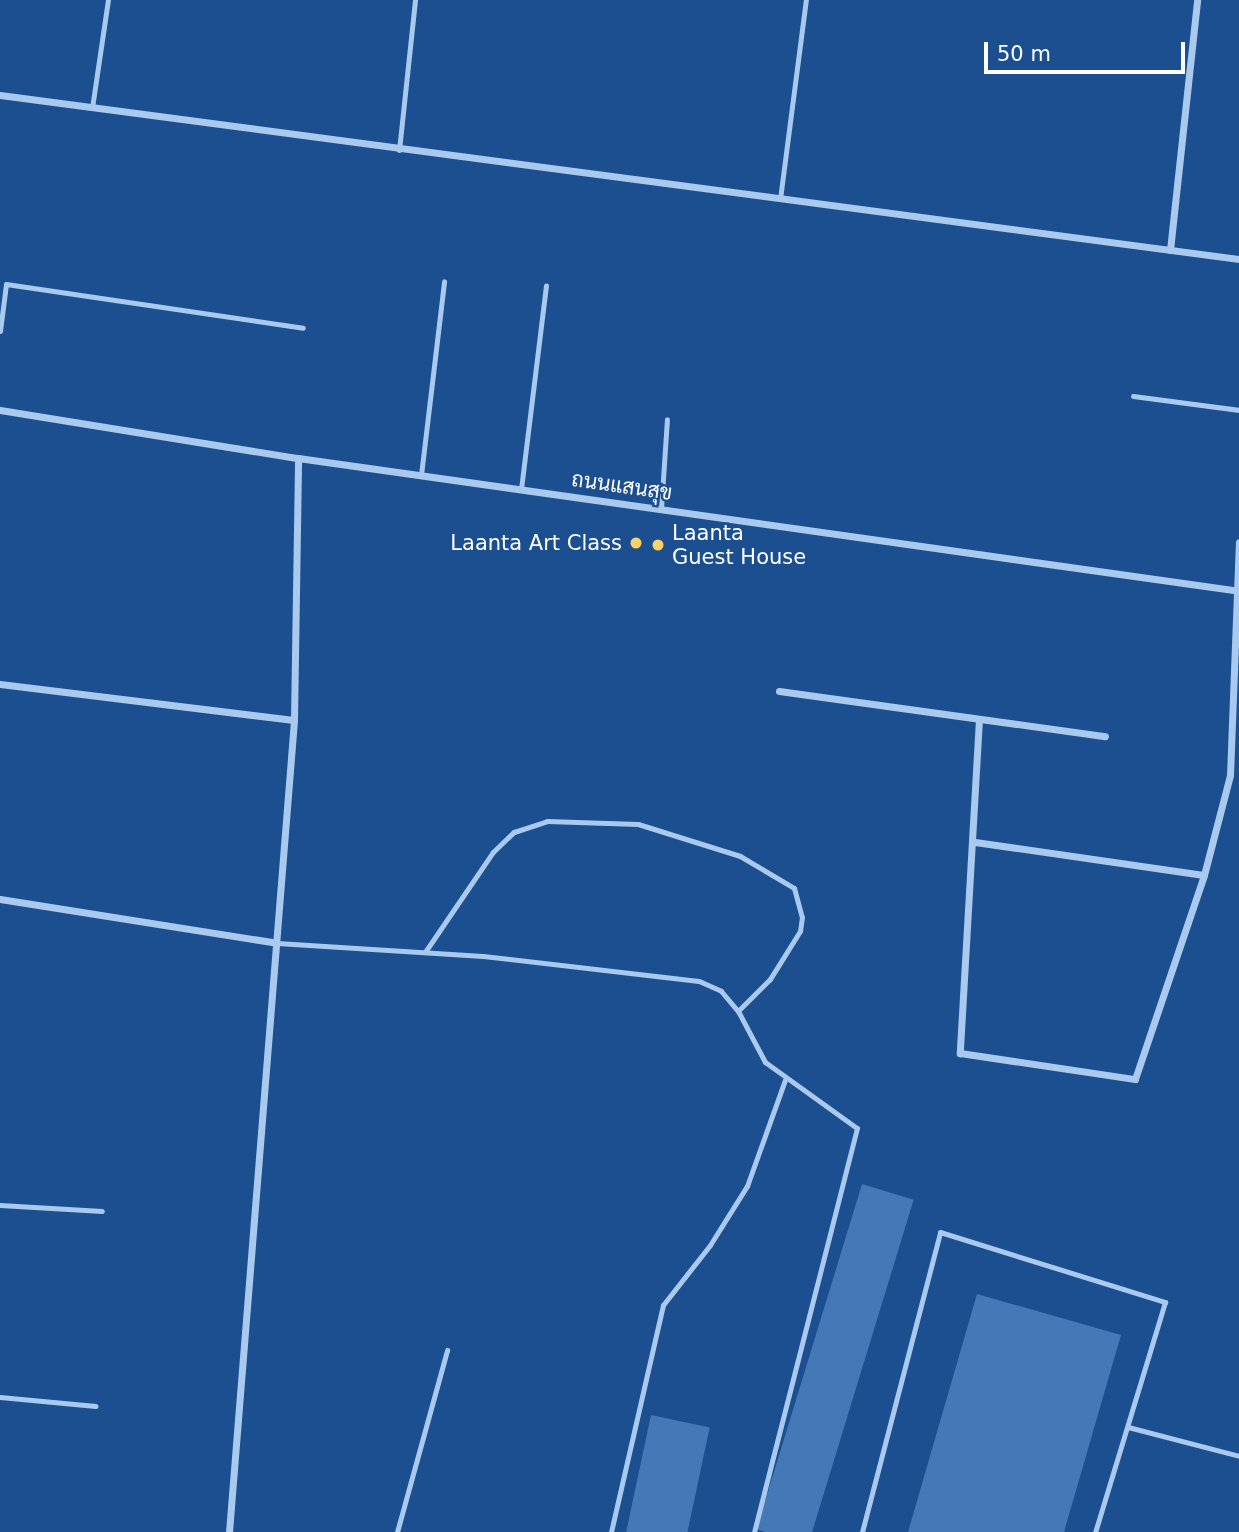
<!DOCTYPE html>
<html>
<head>
<meta charset="utf-8">
<style>
	body { margin:0 }
	#map { position:relative; width:1239px; height:1532px; overflow:hidden; background:#1b4f8f; font-family:"DejaVu Sans",Sarabun,sans-serif }
	div>[style] { position:absolute }
	.building>* { inset:0; background:#4478b7; transform-origin:0 0 }
	.service>* { height:5px; margin:-2.5px; padding:0 2.5px; transform-origin:2.5px; border-radius:2.5px; background:#a9c9ee }
	.minor>* { height:7px; margin:-3.5px; padding:0 3.5px; transform-origin:3.5px; border-radius:3.5px; background:#a9c9ee }
	.dots>* { width:19px; height:19px; translate:-50% -50%; box-sizing:border-box; border:4px solid #1b4f8f; border-radius:50% }
	span { translate:-50% -50%; white-space:nowrap; text-align:center; line-height:1.15; -webkit-text-stroke:5px #1b4f8f; paint-order:stroke }
	.street-label { font-size:21px; color:#fff }
	.poi-label { font-size:21px; color:#fff }
	.left { translate:0 -50%; text-align:left }
	.right { translate:-100% -50%; text-align:right }
	.scale { position:absolute; left:984px; top:42px; width:201px; height:32px; box-sizing:border-box; border:4px solid #fff; border-top:0; padding-left:9px; font-size:21px; line-height:24px; white-space:nowrap; color:#fff; -webkit-text-stroke:5px #1b4f8f; paint-order:stroke }
</style>
</head>
<body>
<div id="map">
	<div class="building">
		<i style="left:862px;top:1184px;width:54px;height:361px;rotate:17deg"></i>
		<i style="clip-path:polygon(977px 1294px,1121px 1335px,1064px 1532px,908px 1532px)"></i>
		<i style="left:651px;top:1415px;width:60px;height:120px;rotate:12deg"></i>
	</div>
	<div class="service">
		<i style="left:92px;top:108px;width:109px;rotate:-81.6deg"></i>
		<i style="left:399px;top:150px;width:151px;rotate:-83.9deg"></i>
		<i style="left:780px;top:199px;width:201px;rotate:-82.6deg"></i>
		<i style="left:0;top:331px;width:47px;rotate:-82.7deg"></i>
		<i style="left:6px;top:284px;width:300px;rotate:8.4deg"></i>
		<i style="left:1133px;top:396px;width:107px;rotate:7.5deg"></i>
		<i style="left:421px;top:475px;width:195px;rotate:-83.2deg"></i>
		<i style="left:521px;top:489px;width:205px;rotate:-83deg"></i>
		<i style="left:661px;top:509px;width:90px;rotate:-86.2deg"></i>
		<i style="left:277px;top:943px;width:206px;rotate:3.6deg"></i>
		<i style="left:483px;top:956px;width:217px;rotate:6.6deg"></i>
		<i style="left:699px;top:981px;width:24px;rotate:24deg"></i>
		<i style="left:721px;top:991px;width:26px;rotate:50deg"></i>
		<i style="left:738px;top:1011px;width:58px;rotate:62.1deg"></i>
		<i style="left:765px;top:1062px;width:113px;rotate:35.7deg"></i>
		<i style="left:857px;top:1128px;width:417px;rotate:104.3deg"></i>
		<i style="left:425px;top:952px;width:121px;rotate:-55.8deg"></i>
		<i style="left:493px;top:852px;width:29px;rotate:-44deg"></i>
		<i style="left:514px;top:832px;width:35px;rotate:-18deg"></i>
		<i style="left:547px;top:821px;width:91px;rotate:1.9deg"></i>
		<i style="left:638px;top:824px;width:107px;rotate:17.4deg"></i>
		<i style="left:740px;top:856px;width:63px;rotate:30.7deg"></i>
		<i style="left:794px;top:888px;width:30px;rotate:75deg"></i>
		<i style="left:802px;top:917px;width:14px;rotate:98deg"></i>
		<i style="left:800px;top:931px;width:57px;rotate:122deg"></i>
		<i style="left:770px;top:979px;width:45px;rotate:135deg"></i>
		<i style="left:0;top:1205px;width:102px;rotate:3.4deg"></i>
		<i style="left:0;top:1397px;width:96px;rotate:5.4deg"></i>
		<i style="left:1128px;top:1427px;width:115px;rotate:14.6deg"></i>
		<i style="left:397px;top:1532px;width:189px;rotate:-74.6deg"></i>
		<i style="left:611px;top:1532px;width:233px;rotate:-77.1deg"></i>
		<i style="left:663px;top:1305px;width:76px;rotate:-51.9deg"></i>
		<i style="left:710px;top:1245px;width:70px;rotate:-57.9deg"></i>
		<i style="left:747px;top:1186px;width:113px;rotate:-70.3deg"></i>
		<i style="left:862px;top:1532px;width:310px;rotate:-75.4deg"></i>
		<i style="left:940px;top:1232px;width:236px;rotate:17.3deg"></i>
		<i style="left:1165px;top:1302px;width:240px;rotate:106.9deg"></i>
	</div>
	<div class="minor">
		<i style="left:0;top:95px;width:1250px;rotate:7.54deg"></i>
		<i style="left:1170px;top:250px;width:251px;rotate:-83.8deg"></i>
		<i style="left:0;top:410px;width:302px;rotate:9.2deg"></i>
		<i style="left:298px;top:458px;width:950px;rotate:8.04deg"></i>
		<i style="left:0;top:684px;width:296px;rotate:7deg"></i>
		<i style="left:779px;top:691px;width:329px;rotate:7.9deg"></i>
		<i style="left:979px;top:719px;width:335px;rotate:93.3deg"></i>
		<i style="left:960px;top:1053px;width:177px;rotate:8.5deg"></i>
		<i style="left:1135px;top:1079px;width:215px;rotate:-71.3deg"></i>
		<i style="left:1204px;top:875px;width:103px;rotate:-75.4deg"></i>
		<i style="left:1230px;top:775px;width:233px;rotate:-87.8deg"></i>
		<i style="left:975px;top:842px;width:231px;rotate:8.2deg"></i>
		<i style="left:0;top:899px;width:280px;rotate:9deg"></i>
		<i style="left:229px;top:1532px;width:815px;rotate:-85.42deg"></i>
		<i style="left:294px;top:720px;width:262px;rotate:-89.1deg"></i>
	</div>
	<div class="dots">
		<i style="left:636px;top:543px;background:#ffd166"></i>
		<i style="left:658px;top:545px;background:#ffd166"></i>
	</div>
	<div class="street-label">
		<span style="left:622px;top:486px;rotate:8deg">ถนนแสนสุข</span>
	</div>
	<div class="poi-label">
		<span class="left" style="left:672px;top:545px">Laanta<br>Guest House</span>
		<span class="right" style="left:622px;top:543px">Laanta Art Class</span>
	</div>
	<div class="scale">50 m</div>
</div>
</body>
</html>
